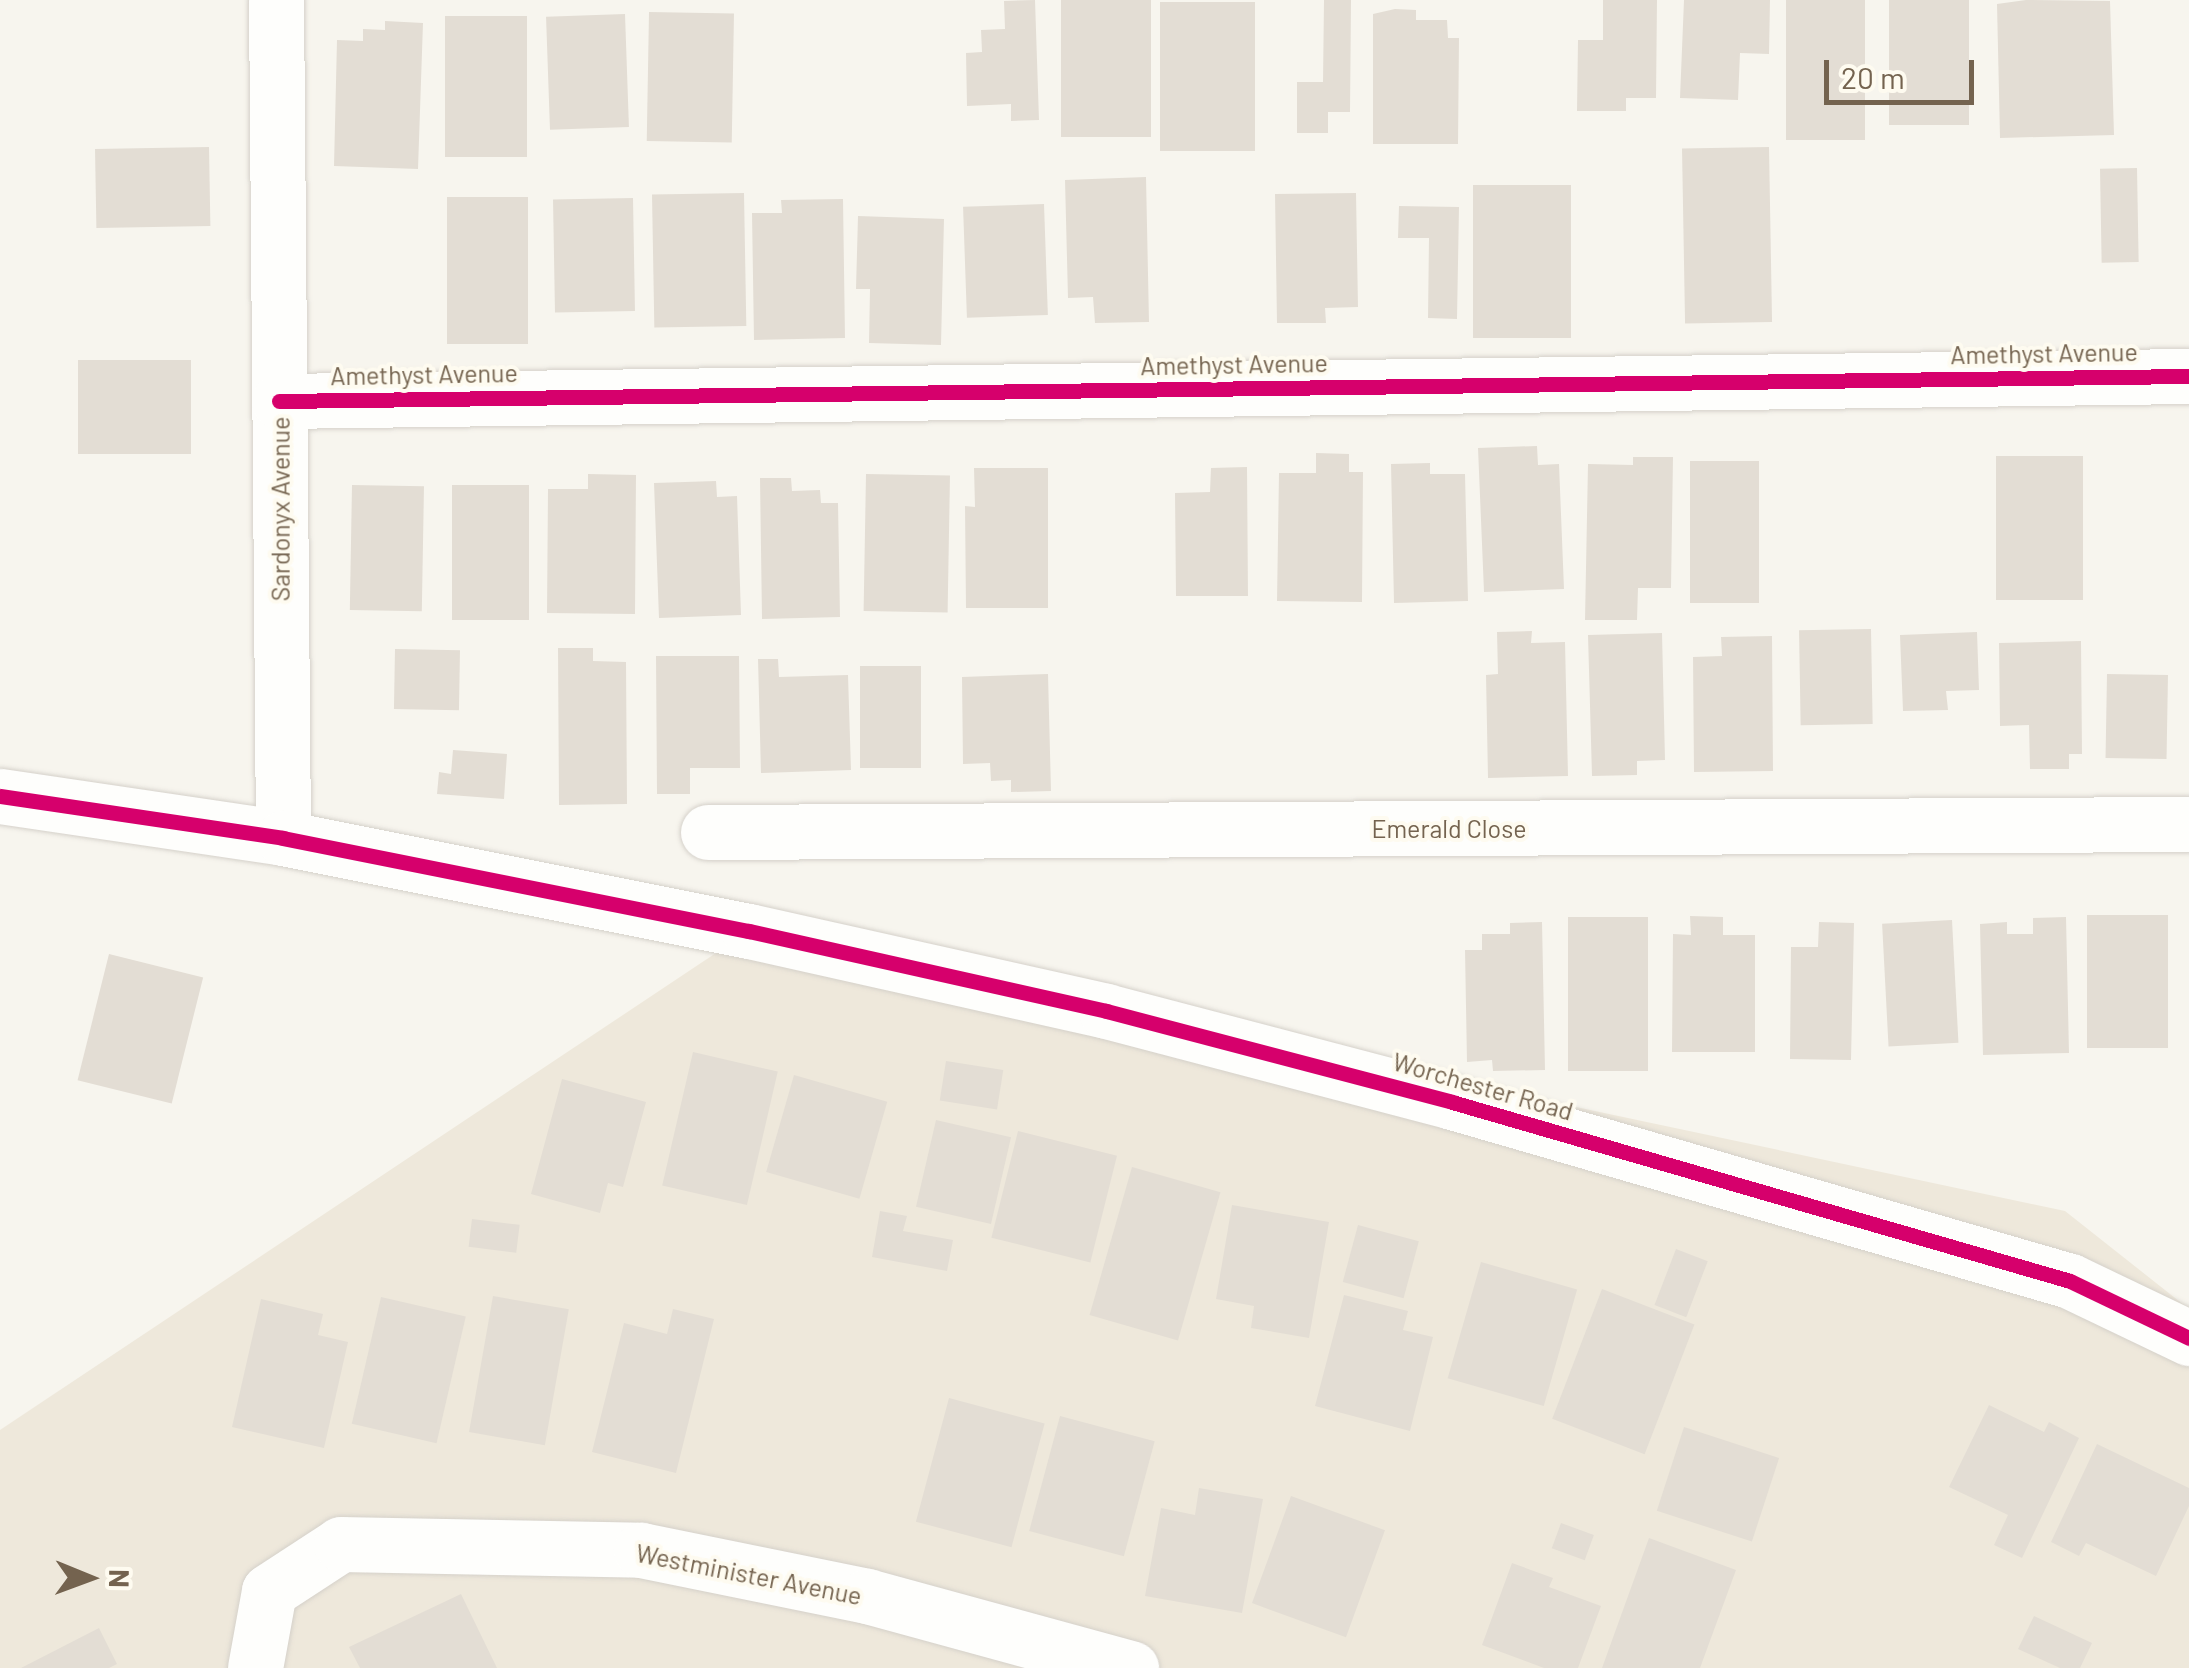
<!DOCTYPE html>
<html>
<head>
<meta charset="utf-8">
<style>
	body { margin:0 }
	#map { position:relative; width:2189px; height:1668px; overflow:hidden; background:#f7f5ee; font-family:Barlow,sans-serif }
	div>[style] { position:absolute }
	.residential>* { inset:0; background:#eee8db }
	.building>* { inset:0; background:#e3ddd4; transform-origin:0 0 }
	.roads { filter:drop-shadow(0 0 2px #d5d1ca) drop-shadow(0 0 2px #d5d1ca) }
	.street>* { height:55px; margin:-27.5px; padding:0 27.5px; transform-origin:27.5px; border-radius:27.5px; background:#fefefc }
	.cycleway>* { height:15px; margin:-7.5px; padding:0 7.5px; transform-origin:7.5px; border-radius:7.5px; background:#d6006c }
	span { translate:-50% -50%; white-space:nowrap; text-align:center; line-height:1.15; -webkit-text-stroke:8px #fefbf0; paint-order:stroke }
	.street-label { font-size:25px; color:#74634f }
	.north { position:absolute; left:40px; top:1528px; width:100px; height:100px; -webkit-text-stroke:8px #fefbf0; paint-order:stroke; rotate:91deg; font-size:28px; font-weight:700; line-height:40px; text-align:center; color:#74634f }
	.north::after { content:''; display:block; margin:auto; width:35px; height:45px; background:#74634f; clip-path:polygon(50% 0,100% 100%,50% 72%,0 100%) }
	.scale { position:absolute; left:1824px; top:60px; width:150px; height:45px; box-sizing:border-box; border:5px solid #74634f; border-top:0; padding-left:12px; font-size:30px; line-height:35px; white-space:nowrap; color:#74634f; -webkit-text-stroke:8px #fefbf0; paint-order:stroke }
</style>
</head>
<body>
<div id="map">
	<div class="residential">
		<i style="clip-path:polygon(749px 931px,2065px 1211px,2189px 1309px,2189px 1668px,0 1668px,0 1430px)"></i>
	</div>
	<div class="building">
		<i style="clip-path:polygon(1035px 0,1039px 120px,1011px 121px,1011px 104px,967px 106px,966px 53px,982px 52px,981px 30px,1005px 29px,1004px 1px)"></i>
		<i style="left:1061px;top:0;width:90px;height:137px"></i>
		<i style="clip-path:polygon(1324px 0,1351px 0,1350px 112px,1328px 112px,1328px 133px,1297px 133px,1297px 82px,1323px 82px)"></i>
		<i style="clip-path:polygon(1603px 0,1657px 0,1656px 98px,1626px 98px,1626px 111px,1577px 111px,1578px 40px,1603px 40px)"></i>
		<i style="clip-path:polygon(1684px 0,1770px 0,1769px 54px,1740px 53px,1738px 100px,1680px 98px)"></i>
		<i style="left:1786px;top:0;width:79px;height:140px"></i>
		<i style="left:1889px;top:0;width:80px;height:125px"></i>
		<i style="clip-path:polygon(2026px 0,2110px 1px,2114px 135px,2000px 138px,1997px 4px)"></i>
		<i style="left:1255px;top:2px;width:149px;height:95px;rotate:90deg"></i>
		<i style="clip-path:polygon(1395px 9px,1416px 10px,1416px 20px,1447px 20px,1448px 38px,1459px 38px,1458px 144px,1373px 144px,1373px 14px)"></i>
		<i style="left:649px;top:12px;width:85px;height:129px;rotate:1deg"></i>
		<i style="left:625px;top:14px;width:113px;height:79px;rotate:88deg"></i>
		<i style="left:527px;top:16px;width:141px;height:82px;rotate:90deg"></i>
		<i style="clip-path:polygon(385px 21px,423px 23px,418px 169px,334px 166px,337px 40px,363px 41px,363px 29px,385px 30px)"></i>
		<i style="left:209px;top:147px;width:79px;height:114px;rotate:89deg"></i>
		<i style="left:1769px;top:147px;width:175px;height:87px;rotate:89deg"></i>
		<i style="left:2137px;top:168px;width:94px;height:37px;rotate:89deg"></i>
		<i style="clip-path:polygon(1146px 177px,1149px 322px,1095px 323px,1093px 297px,1068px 298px,1065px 180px)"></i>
		<i style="left:1473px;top:185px;width:98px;height:153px"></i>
		<i style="left:744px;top:193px;width:133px;height:92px;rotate:89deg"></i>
		<i style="clip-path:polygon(1356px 193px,1358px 307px,1325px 308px,1326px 323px,1277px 323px,1275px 194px)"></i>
		<i style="left:528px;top:197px;width:147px;height:81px;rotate:90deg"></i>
		<i style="left:633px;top:198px;width:113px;height:80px;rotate:89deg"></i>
		<i style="clip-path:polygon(843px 199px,845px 338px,754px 340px,752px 213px,782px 213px,781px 200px)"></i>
		<i style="left:1044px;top:204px;width:111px;height:81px;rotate:88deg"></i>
		<i style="clip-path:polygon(1399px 206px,1459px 207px,1457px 319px,1428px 318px,1429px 238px,1398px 238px)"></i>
		<i style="clip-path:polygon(858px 216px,944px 219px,941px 345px,869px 343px,870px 289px,856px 289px)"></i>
		<i style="left:191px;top:360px;width:94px;height:113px;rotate:90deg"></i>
		<i style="clip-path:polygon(1537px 446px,1538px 465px,1559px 464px,1564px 589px,1484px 592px,1478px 448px)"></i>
		<i style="clip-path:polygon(1316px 453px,1349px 454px,1349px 472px,1363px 472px,1362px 602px,1277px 601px,1279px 473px,1316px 473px)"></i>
		<i style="left:2083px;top:456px;width:144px;height:87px;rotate:90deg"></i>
		<i style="clip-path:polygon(1633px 457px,1673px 457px,1671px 588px,1638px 588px,1637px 620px,1585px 620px,1588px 464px,1633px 465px)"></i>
		<i style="left:1759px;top:461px;width:142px;height:69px;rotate:90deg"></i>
		<i style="clip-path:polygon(1430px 463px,1430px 474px,1465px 474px,1468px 601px,1394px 603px,1391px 464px)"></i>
		<i style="clip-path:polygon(1247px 467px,1248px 596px,1176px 596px,1175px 493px,1210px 492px,1211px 468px)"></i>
		<i style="clip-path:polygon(974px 468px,1048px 468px,1048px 608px,966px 608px,965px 506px,975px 507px)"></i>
		<i style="clip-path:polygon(588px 474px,636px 475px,635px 614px,547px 613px,548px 489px,588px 489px)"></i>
		<i style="left:866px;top:474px;width:84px;height:137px;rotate:1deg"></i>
		<i style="clip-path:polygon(760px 478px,791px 478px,792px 491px,820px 490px,821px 503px,838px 503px,840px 617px,762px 619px)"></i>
		<i style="clip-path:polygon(716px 481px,717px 497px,737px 496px,741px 615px,659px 618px,654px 483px)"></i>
		<i style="left:352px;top:485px;width:72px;height:125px;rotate:1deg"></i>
		<i style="left:452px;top:485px;width:77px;height:135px"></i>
		<i style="left:1871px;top:629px;width:95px;height:72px;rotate:89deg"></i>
		<i style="clip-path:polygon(1532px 631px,1531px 643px,1565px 642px,1568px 776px,1488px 778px,1486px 675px,1498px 674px,1497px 632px)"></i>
		<i style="clip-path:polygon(1977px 632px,1979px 690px,1946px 691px,1948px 710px,1903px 711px,1900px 635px)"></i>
		<i style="clip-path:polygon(1662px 633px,1665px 760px,1637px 761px,1637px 775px,1592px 776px,1588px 635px)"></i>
		<i style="clip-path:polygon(1772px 636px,1773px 771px,1694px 772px,1693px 657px,1722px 656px,1721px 637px)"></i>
		<i style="clip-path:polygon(2081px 641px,2082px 754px,2069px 754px,2069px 769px,2030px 769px,2029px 725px,2000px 726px,1999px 643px)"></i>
		<i style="clip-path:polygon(558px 648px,593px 648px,593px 661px,626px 662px,627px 804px,559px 805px)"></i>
		<i style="left:395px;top:649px;width:65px;height:60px;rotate:1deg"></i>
		<i style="clip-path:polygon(656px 656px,739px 656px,740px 768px,690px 768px,690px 794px,657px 794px)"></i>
		<i style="clip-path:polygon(758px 659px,778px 659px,779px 677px,848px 675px,851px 770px,761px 773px)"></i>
		<i style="left:860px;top:666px;width:61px;height:102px"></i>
		<i style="clip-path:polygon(1048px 674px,1051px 791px,1011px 792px,1011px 780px,991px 781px,990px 763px,963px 764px,962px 677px)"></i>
		<i style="left:2107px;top:674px;width:61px;height:84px;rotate:1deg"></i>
		<i style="clip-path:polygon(453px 750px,507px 754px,504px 799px,437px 794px,439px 772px,451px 774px)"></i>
		<i style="left:2087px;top:915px;width:81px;height:133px"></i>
		<i style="clip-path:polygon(1690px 916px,1723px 917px,1723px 935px,1755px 935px,1755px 1052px,1672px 1052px,1673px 934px,1691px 935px)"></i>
		<i style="left:1568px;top:917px;width:80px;height:154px"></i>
		<i style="clip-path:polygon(2066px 917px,2069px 1053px,1983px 1055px,1980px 924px,2007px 922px,2007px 934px,2033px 934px,2033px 918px)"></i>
		<i style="left:1952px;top:920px;width:123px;height:70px;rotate:87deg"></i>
		<i style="clip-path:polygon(1542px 922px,1545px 1070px,1493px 1071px,1492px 1060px,1467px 1062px,1465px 950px,1482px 950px,1482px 934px,1510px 934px,1510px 923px)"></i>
		<i style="clip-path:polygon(1819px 922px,1854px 923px,1851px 1060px,1790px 1059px,1791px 947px,1818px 947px)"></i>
		<i style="left:109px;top:954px;width:97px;height:130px;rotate:14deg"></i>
		<i style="left:693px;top:1052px;width:87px;height:137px;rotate:13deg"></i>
		<i style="left:946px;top:1061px;width:58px;height:40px;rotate:9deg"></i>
		<i style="left:794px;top:1075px;width:97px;height:101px;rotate:16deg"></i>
		<i style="clip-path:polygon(562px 1079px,646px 1102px,623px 1187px,608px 1183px,600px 1213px,531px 1194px)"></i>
		<i style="left:936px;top:1120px;width:77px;height:89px;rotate:13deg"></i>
		<i style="left:1018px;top:1131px;width:102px;height:110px;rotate:14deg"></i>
		<i style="left:1132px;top:1167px;width:92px;height:154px;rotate:16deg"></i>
		<i style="clip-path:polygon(1232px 1205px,1329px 1222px,1309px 1338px,1251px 1328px,1254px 1306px,1216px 1299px)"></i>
		<i style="clip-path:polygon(880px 1211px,907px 1216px,903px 1231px,953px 1240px,947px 1271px,872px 1257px)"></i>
		<i style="left:472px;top:1219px;width:48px;height:28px;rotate:7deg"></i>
		<i style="left:1358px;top:1225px;width:63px;height:59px;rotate:15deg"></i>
		<i style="left:1676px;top:1249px;width:34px;height:60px;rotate:21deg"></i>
		<i style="left:1481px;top:1262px;width:100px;height:121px;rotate:16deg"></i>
		<i style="left:1602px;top:1289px;width:99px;height:139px;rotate:21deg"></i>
		<i style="clip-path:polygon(1344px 1295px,1408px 1311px,1403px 1330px,1433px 1337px,1410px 1431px,1315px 1406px)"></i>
		<i style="left:493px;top:1296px;width:77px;height:138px;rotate:10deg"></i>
		<i style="left:381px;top:1297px;width:87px;height:130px;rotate:13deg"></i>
		<i style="clip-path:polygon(261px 1299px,323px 1314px,318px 1335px,348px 1342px,324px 1448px,232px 1427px)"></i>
		<i style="clip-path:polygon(673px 1309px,714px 1319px,676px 1473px,592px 1452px,624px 1323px,667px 1334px)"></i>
		<i style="left:949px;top:1398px;width:99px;height:128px;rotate:15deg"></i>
		<i style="clip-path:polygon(1989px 1405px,2044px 1432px,2049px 1422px,2079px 1438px,2022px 1558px,1994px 1545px,2008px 1515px,1949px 1487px)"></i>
		<i style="left:1060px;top:1416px;width:98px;height:119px;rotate:15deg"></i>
		<i style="left:1684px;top:1427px;width:100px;height:88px;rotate:18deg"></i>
		<i style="clip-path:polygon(2097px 1444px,2189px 1488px,2189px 1506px,2156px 1576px,2086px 1543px,2079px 1556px,2051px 1542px)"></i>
		<i style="clip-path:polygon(1199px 1488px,1263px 1499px,1242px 1613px,1145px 1596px,1161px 1508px,1195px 1515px)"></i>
		<i style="left:1291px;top:1496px;width:100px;height:114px;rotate:20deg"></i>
		<i style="left:1561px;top:1523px;width:35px;height:27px;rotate:20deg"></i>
		<i style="clip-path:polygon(1649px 1538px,1736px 1570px,1700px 1668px,1602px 1668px)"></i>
		<i style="clip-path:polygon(1512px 1563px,1553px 1578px,1549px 1587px,1601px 1606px,1578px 1668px,1544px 1668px,1482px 1645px)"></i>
		<i style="clip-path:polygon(461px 1594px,497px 1668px,360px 1668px,349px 1647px)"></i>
		<i style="clip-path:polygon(2034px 1616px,2092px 1643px,2080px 1668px,2060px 1668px,2018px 1649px)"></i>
		<i style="clip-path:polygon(99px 1628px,117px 1664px,109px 1668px,21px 1668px)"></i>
	</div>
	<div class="roads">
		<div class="street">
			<i style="left:276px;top:0;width:838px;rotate:89.52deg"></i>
			<i style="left:279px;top:401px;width:1910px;rotate:-0.75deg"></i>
			<i style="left:0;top:796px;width:286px;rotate:8.4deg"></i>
			<i style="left:283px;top:838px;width:475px;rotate:11.3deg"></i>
			<i style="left:749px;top:931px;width:366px;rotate:12.6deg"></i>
			<i style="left:1106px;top:1011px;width:358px;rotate:14.7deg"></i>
			<i style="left:1452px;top:1102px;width:643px;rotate:16.15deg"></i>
			<i style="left:2070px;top:1281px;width:132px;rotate:25.6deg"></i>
			<i style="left:708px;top:832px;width:1481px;rotate:-0.31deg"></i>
			<i style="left:255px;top:1668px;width:78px;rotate:-79.7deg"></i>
			<i style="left:269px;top:1591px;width:86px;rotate:-33.1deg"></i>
			<i style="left:341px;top:1544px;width:300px;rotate:1.1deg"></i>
			<i style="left:641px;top:1550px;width:231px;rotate:11.5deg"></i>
			<i style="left:867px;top:1596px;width:274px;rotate:15.3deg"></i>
		</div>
	</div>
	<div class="cycleway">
		<i style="left:279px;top:401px;width:1910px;rotate:-0.75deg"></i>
		<i style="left:0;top:796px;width:286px;rotate:8.4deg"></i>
		<i style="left:283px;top:838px;width:475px;rotate:11.3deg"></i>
		<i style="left:749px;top:931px;width:366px;rotate:12.6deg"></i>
		<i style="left:1106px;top:1011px;width:358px;rotate:14.7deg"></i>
		<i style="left:1452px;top:1102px;width:643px;rotate:16.15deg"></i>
		<i style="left:2070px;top:1281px;width:132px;rotate:25.6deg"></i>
	</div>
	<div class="street-label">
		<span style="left:2044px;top:353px;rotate:-1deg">Amethyst Avenue</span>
		<span style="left:1234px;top:364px;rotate:-1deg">Amethyst Avenue</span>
		<span style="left:424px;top:374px;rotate:-1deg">Amethyst Avenue</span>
		<span style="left:280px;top:509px;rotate:-90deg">Sardonyx Avenue</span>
		<span style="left:1449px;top:828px">Emerald Close</span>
		<span style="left:1483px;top:1086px;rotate:16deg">Worchester Road</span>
		<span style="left:749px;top:1574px;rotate:11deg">Westminister Avenue</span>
	</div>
	<div class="north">N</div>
	<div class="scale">20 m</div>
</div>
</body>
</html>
